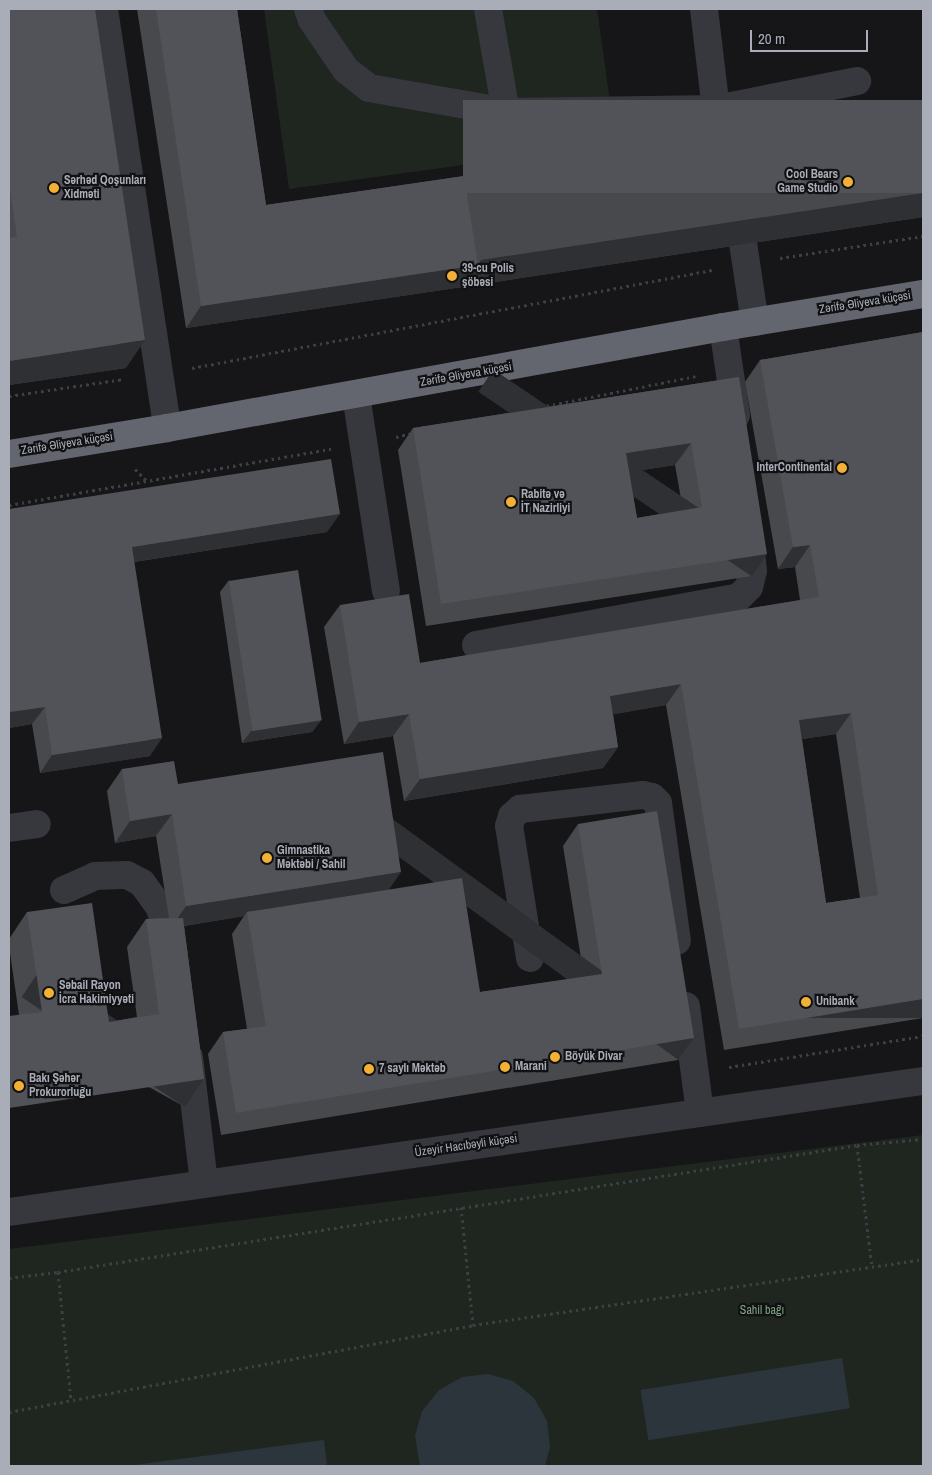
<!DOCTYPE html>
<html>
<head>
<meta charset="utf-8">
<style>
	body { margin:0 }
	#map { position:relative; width:932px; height:1475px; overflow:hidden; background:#161618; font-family:"Archivo Narrow",sans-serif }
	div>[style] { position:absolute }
	.green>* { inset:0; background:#1e261f }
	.water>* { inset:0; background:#2c353c; transform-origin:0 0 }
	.path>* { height:3px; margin-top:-1.5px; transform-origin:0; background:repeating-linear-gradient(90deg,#3d3f44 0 2.5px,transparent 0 6.5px) }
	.minor>* { height:28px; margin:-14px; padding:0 14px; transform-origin:14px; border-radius:14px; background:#37383d }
	.highway>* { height:28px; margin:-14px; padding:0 14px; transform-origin:14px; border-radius:14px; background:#63666e }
	.wall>* { inset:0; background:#47494d }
	.shaded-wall>* { inset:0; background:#2f3033; transform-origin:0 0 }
	.building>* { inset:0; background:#525359; transform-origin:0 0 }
	.dots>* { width:14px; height:14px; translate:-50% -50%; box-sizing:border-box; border:2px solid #111113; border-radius:50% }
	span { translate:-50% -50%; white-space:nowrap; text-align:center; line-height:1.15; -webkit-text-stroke:4.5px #111113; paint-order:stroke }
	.poi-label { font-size:12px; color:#a8adb8; font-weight:700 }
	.right { translate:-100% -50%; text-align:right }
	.left { translate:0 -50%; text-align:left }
	.street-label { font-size:12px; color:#a8adb8 }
	.park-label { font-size:12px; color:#7fa381 }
	.frame { position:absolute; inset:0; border:10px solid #a8adb8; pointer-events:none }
	.scale { position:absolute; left:750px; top:30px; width:118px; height:22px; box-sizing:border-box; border:2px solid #a8adb8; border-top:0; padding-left:6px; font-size:15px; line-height:18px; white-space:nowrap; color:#a8adb8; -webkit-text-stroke:4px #111113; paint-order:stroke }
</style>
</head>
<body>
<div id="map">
	<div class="green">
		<i style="clip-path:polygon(264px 9px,597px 9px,616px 144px,289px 189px)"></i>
		<i style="clip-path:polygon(923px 1135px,923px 1466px,9px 1466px,9px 1249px)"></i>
	</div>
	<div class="water">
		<i style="left:842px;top:1358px;width:51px;height:204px;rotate:81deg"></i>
		<i style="clip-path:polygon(488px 1374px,513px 1381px,534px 1398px,547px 1421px,550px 1447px,545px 1466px,420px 1466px,415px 1436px,422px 1411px,439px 1390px,462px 1377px)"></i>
		<i style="clip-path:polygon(324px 1440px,327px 1466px,127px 1466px)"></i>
	</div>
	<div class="path">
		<i style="left:780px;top:258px;width:145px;rotate:-8.7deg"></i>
		<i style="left:192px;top:368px;width:529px;rotate:-10.67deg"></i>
		<i style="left:9px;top:396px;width:116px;rotate:-8.4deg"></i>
		<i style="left:521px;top:411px;width:178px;rotate:-11.3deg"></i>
		<i style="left:396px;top:437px;width:16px;rotate:-14deg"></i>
		<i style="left:135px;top:469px;width:17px;rotate:45deg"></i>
		<i style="left:9px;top:505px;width:327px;rotate:-9.9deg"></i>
		<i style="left:729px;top:1067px;width:196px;rotate:-9.1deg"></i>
		<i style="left:857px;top:1145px;width:123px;rotate:83deg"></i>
		<i style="left:461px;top:1207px;width:119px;rotate:84.2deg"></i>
		<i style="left:58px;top:1272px;width:129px;rotate:84.2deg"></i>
		<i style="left:9px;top:1278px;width:49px;rotate:-7deg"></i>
		<i style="left:58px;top:1272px;width:809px;rotate:-9.03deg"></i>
		<i style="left:857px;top:1145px;width:66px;rotate:-5.2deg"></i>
		<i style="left:9px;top:1412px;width:472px;rotate:-10.6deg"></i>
		<i style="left:473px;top:1325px;width:455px;rotate:-8.3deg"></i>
	</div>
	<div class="minor">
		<i style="left:104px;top:9px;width:424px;rotate:81.4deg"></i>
		<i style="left:308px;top:9px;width:12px;rotate:70deg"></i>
		<i style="left:312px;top:20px;width:60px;rotate:55.8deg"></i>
		<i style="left:346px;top:70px;width:29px;rotate:38deg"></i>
		<i style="left:369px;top:88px;width:139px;rotate:9.9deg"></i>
		<i style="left:506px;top:112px;width:210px;rotate:-0.8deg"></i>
		<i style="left:716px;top:109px;width:144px;rotate:-11.2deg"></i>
		<i style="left:488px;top:9px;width:105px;rotate:80.1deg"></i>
		<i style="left:704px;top:9px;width:101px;rotate:83.2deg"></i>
		<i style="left:716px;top:109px;width:46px;rotate:73.5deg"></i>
		<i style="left:743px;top:243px;width:80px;rotate:81.4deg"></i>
		<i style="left:723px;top:327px;width:89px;rotate:81.6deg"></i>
		<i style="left:356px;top:395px;width:198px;rotate:81.3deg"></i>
		<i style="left:476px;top:645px;width:267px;rotate:-10.3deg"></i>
		<i style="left:739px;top:597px;width:14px;rotate:-45deg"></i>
		<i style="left:749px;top:587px;width:16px;rotate:-76deg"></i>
		<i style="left:753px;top:571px;width:31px;rotate:-96deg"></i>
		<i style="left:9px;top:828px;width:28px;rotate:-8deg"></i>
		<i style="left:64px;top:890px;width:34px;rotate:-24deg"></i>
		<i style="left:95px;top:876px;width:32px;rotate:-2deg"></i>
		<i style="left:127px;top:875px;width:17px;rotate:28deg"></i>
		<i style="left:142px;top:883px;width:31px;rotate:54deg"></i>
		<i style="left:160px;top:908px;width:49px;rotate:73.4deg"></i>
		<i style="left:530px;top:958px;width:134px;rotate:-99deg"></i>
		<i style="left:509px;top:826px;width:10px;rotate:-73deg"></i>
		<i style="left:512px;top:816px;width:11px;rotate:-41deg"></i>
		<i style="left:520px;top:809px;width:124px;rotate:-6.5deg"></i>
		<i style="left:643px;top:795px;width:9px;rotate:13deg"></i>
		<i style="left:652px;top:797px;width:8px;rotate:45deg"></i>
		<i style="left:658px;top:803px;width:139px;rotate:82.2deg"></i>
		<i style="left:686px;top:1006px;width:108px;rotate:82.5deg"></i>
		<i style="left:189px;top:1057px;width:126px;rotate:83.2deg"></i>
		<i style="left:9px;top:1212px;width:923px;rotate:-8.16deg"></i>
	</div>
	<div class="highway">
		<i style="left:9px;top:454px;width:160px;rotate:-9.3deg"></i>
		<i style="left:167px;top:428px;width:565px;rotate:-10.3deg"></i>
		<i style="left:723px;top:327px;width:203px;rotate:-9.4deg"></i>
	</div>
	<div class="wall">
		<i style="clip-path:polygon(9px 9px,126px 368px,9px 385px)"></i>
		<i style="clip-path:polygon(137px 9px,237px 9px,266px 205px,464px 176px,468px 170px,923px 100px,923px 217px,462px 287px,186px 328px)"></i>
		<i style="clip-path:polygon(evenodd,923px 332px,923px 1018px,724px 1050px,666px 705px,613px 714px,618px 747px,603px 768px,404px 801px,393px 736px,344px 744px,324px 627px,340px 605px,420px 663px,800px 600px,795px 567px,778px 569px,745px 382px,760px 360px,923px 332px,836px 734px,860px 898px,826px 903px,802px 739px,836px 734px)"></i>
		<i style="clip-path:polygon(evenodd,739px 377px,752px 576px,426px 626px,398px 450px,413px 428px,739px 377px,675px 465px,683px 510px,637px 518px,629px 472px,675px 465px)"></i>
		<i style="clip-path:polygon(9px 509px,327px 532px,134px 562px,150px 756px,40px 773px,32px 724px,9px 728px)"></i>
		<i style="clip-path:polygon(229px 580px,321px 720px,312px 732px,242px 743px,220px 592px)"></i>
		<i style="clip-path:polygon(122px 769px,178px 784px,389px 890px,480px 992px,584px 977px,563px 846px,578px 824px,694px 1038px,678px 1060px,221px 1135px,208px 1054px,223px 1032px,247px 1029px,232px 934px,244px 916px,184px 926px,204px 1079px,185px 1107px,19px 1015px,9px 946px,9px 939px,27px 912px,109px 1022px,137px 1017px,127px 947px,146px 919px,169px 918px,156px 836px,115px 843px,107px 791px)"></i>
	</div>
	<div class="shaded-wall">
		<i style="clip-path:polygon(923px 193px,923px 217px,462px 287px,186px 328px,201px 306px,478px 265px,481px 260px)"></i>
		<i style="clip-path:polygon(145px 340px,126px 368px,9px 385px,9px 361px)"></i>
		<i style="clip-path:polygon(691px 443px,675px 465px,610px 475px,626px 453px)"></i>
		<i style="clip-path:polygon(340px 514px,327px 532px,120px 564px,132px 547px)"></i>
		<i style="clip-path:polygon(810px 545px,795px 567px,778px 569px,793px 547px)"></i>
		<i style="left:767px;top:554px;width:27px;height:330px;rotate:124deg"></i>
		<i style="clip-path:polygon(681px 684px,666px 705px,594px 718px,610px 696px)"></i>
		<i style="clip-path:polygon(45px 707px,32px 724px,9px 728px,9px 712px)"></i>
		<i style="clip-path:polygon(851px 713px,836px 734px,784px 742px,799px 720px)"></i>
		<i style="clip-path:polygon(409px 714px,393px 736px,344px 744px,359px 722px)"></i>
		<i style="clip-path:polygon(321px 720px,312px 732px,242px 743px,251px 731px)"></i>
		<i style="clip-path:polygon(162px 738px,150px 756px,40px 773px,52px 755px)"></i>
		<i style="clip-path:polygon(618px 747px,603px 768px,404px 801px,420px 779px)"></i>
		<i style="clip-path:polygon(172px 814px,156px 836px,115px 843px,130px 821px)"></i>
		<i style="clip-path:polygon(401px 872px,386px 894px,247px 912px,244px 916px,171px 928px,186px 906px)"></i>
		<i style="left:923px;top:999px;width:19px;height:186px;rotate:90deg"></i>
		<i style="left:694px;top:1038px;width:27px;height:464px;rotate:126deg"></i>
		<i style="left:204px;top:1079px;width:34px;height:197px;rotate:124deg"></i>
	</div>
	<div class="building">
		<i style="clip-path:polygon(9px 9px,95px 9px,145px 340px,9px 361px,9px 238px,17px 237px,9px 182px)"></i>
		<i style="clip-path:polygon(156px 9px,237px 9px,266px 205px,464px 176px,478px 265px,201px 306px)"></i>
		<i style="left:923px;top:100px;width:93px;height:460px;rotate:90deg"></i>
		<i style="clip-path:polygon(evenodd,923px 332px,923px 999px,739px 1029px,681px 684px,610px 696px,618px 747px,420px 779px,409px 714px,359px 722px,340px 605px,409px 594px,420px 663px,819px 597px,810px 545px,793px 547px,760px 360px,923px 332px,851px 713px,878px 895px,826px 903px,799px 720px,851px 713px)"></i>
		<i style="clip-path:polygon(evenodd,739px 377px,767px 554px,441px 604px,413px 428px,739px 377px,691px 443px,702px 507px,637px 518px,626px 453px,691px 443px)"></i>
		<i style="clip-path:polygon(331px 459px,340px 514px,132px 547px,162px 738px,52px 755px,45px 707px,9px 712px,9px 509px)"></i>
		<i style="left:298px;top:570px;width:152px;height:70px;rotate:81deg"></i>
		<i style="clip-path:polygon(383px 752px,401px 872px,186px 906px,172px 814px,130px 821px,122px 769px,174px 761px,178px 784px)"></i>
		<i style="clip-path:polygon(657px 811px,694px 1038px,236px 1113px,223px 1032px,266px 1026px,247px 912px,462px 878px,480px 992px,602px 974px,578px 824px)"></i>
		<i style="clip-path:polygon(92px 903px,109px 1022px,159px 1014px,146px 919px,183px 918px,204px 1079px,9px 1108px,9px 1016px,42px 1012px,27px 912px)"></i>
	</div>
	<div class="dots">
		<i style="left:848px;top:182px;background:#f2b134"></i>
		<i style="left:54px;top:188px;background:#f2b134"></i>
		<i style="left:452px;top:276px;background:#f2b134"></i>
		<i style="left:842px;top:468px;background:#f2b134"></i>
		<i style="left:511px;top:502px;background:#f2b134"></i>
		<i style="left:267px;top:858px;background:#f2b134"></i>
		<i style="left:49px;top:993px;background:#f2b134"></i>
		<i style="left:806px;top:1002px;background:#f2b134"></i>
		<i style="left:555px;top:1057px;background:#f2b134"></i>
		<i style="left:505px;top:1067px;background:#f2b134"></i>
		<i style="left:369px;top:1069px;background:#f2b134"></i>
		<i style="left:19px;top:1086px;background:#f2b134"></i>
	</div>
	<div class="poi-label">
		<span class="right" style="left:838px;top:182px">Cool Bears<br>Game Studio</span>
		<span class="left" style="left:64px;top:188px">Sərhəd Qoşunları<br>Xidməti</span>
		<span class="left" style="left:462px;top:276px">39-cu Polis<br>şöbəsi</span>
		<span class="right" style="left:832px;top:468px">InterContinental</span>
		<span class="left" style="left:521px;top:502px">Rabitə və<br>İT Nazirliyi</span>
		<span class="left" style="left:277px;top:858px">Gimnastika<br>Məktəbi / Sahil</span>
		<span class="left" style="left:59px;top:993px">Səbail Rayon<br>İcra Hakimiyyəti</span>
		<span class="left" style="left:816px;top:1002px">Unibank</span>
		<span class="left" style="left:565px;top:1057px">Böyük Divar</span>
		<span class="left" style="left:515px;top:1067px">Marani</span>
		<span class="left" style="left:379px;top:1069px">7 saylı Məktəb</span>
		<span class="left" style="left:29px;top:1086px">Bakı Şəhər<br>Prokurorluğu</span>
	</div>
	<div class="street-label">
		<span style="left:865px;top:303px;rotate:-9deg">Zərifə Əliyeva küçəsi</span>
		<span style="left:466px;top:375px;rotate:-10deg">Zərifə Əliyeva küçəsi</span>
		<span style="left:67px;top:444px;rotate:-9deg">Zərifə Əliyeva küçəsi</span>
		<span style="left:466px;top:1146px;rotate:-8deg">Üzeyir Hacıbəyli küçəsi</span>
	</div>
	<div class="park-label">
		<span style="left:762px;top:1311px">Sahil bağı</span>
	</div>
	<div class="frame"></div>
	<div class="scale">20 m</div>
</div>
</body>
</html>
